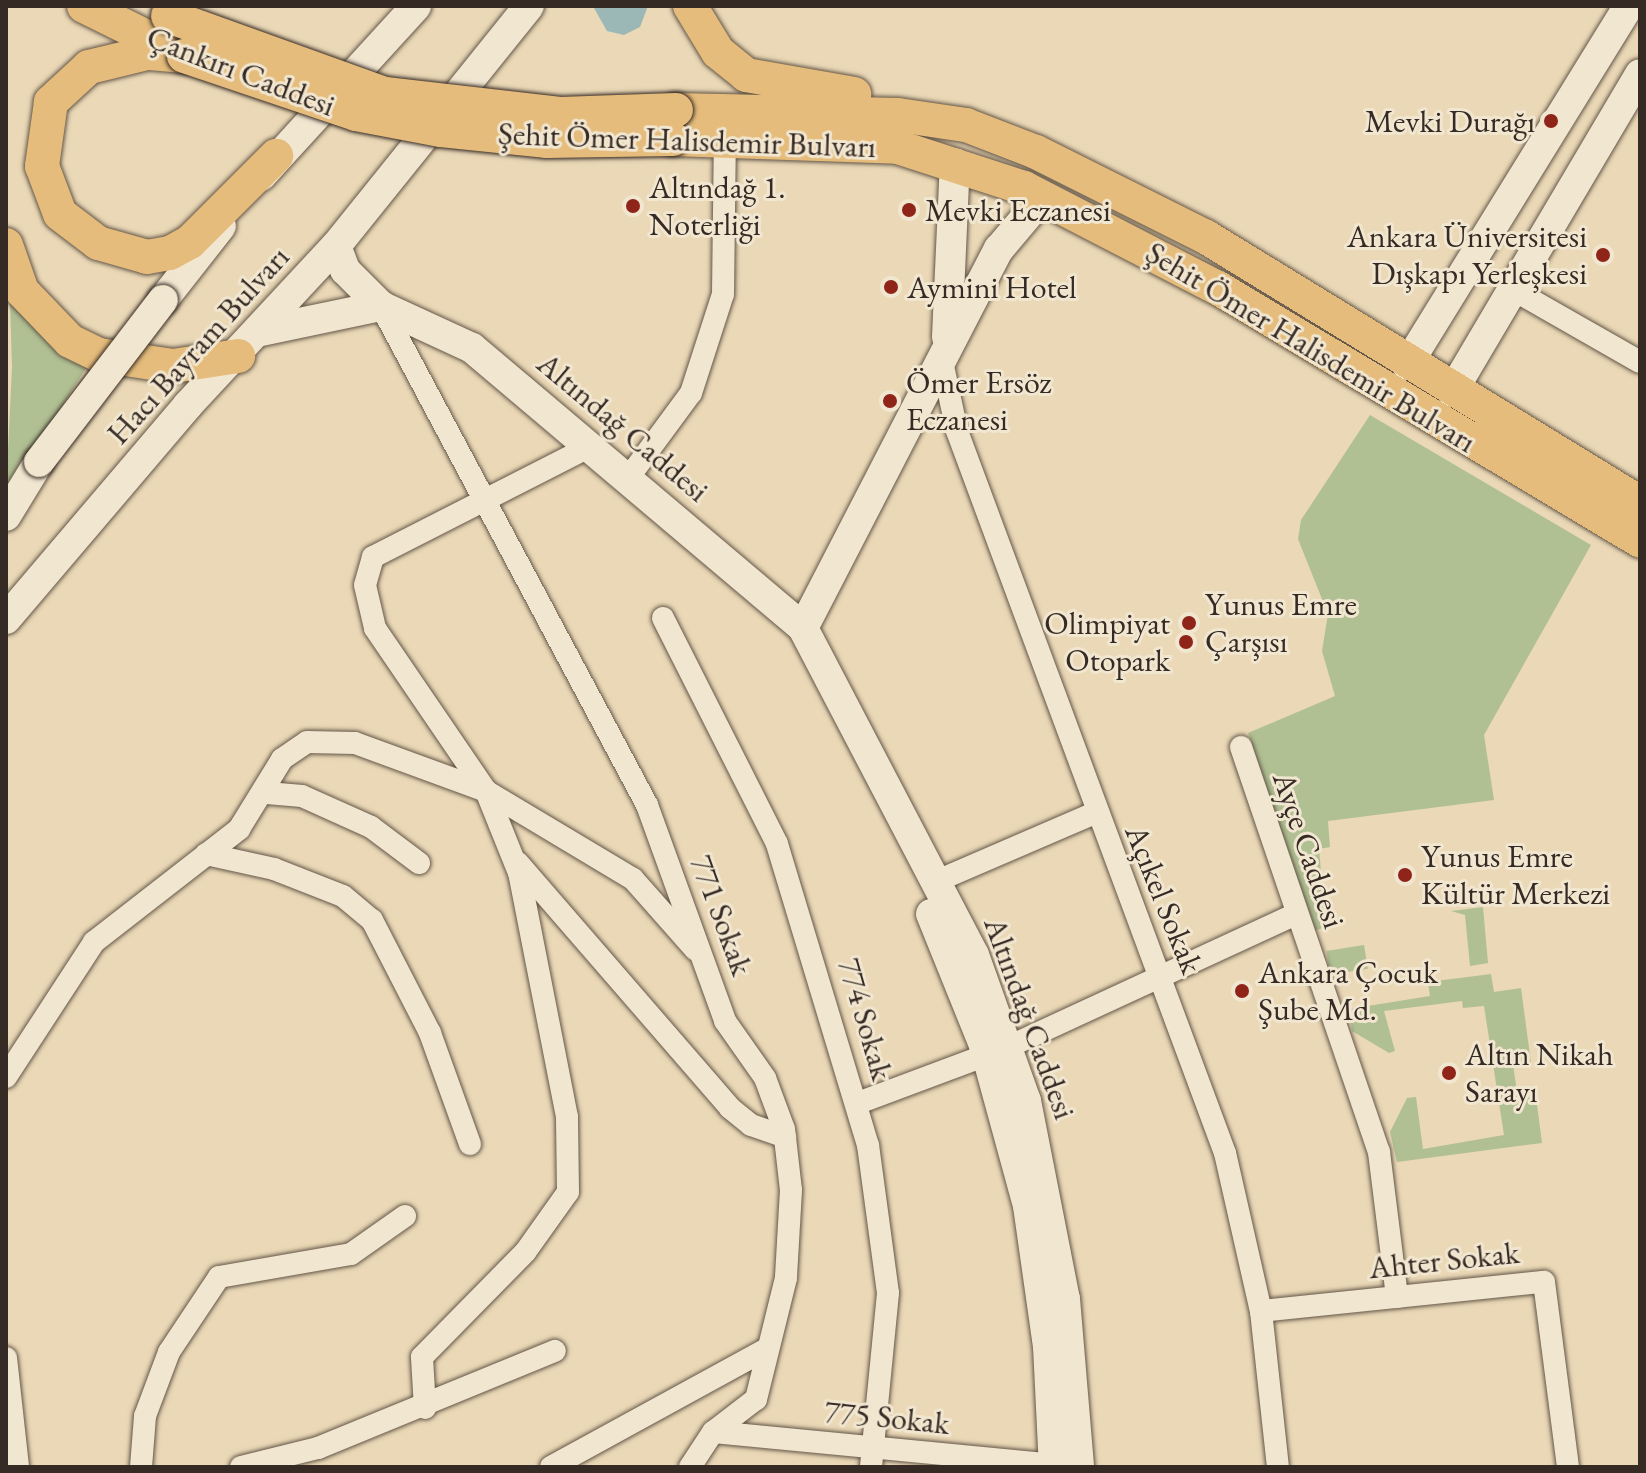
<!DOCTYPE html>
<html>
<head>
<meta charset="utf-8">
<style>
	body { margin:0 }
	#map { position:relative; width:1646px; height:1473px; overflow:hidden; background:#ead8b6; font-family:"EB Garamond",serif }
	div>[style] { position:absolute }
	.green>* { inset:0; background:#b0c093; transform-origin:0 0 }
	.water>* { inset:0; background:#9bb8b7 }
	.roads { filter:drop-shadow(0 0 2px #635648) drop-shadow(0 0 2px #635648) }
	.street>* { height:22px; margin:-11px; padding:0 11px; transform-origin:11px; border-radius:11px; background:#f1e6d0 }
	.secondary>* { height:30px; margin:-15px; padding:0 15px; transform-origin:15px; border-radius:15px; background:#f1e6d0 }
	.primary>* { height:34px; margin:-17px; padding:0 17px; transform-origin:17px; border-radius:17px; background:#e5bc7b }
	.bridges { filter:drop-shadow(0 0 2px #362a24) drop-shadow(0 0 2px #362a24) }
	.secondary-bridge>* { height:30px; margin:-15px; padding:0 15px; transform-origin:15px; border-radius:15px; background:#f1e6d0 }
	.primary-bridge>* { height:34px; margin:-17px; padding:0 17px; transform-origin:17px; border-radius:17px; background:#e5bc7b }
	.dots>* { width:22px; height:22px; translate:-50% -50%; box-sizing:border-box; border:4px solid #f1e6d0; border-radius:50% }
	span { translate:-50% -50%; white-space:nowrap; text-align:center; line-height:1.15; -webkit-text-stroke:6px #f1e6d0; paint-order:stroke }
	.street-label { font-size:32px; color:#362a24 }
	.poi-label { font-size:32px; color:#362a24 }
	.right { translate:-100% -50%; text-align:right }
	.left { translate:0 -50%; text-align:left }
	.frame { position:absolute; inset:0; border:8px solid #362a24; pointer-events:none }
</style>
</head>
<body>
<div id="map">
	<div class="green">
		<i style="clip-path:polygon(10px 302px,88px 365px,6px 492px,12px 367px)"></i>
		<i style="clip-path:polygon(1370px 415px,1591px 545px,1484px 735px,1494px 800px,1328px 821px,1330px 847px,1319px 849px,1326px 927px,1313px 931px,1248px 733px,1335px 696px,1322px 651px,1328px 614px,1298px 539px,1301px 520px)"></i>
		<i style="clip-path:polygon(1483px 907px,1488px 963px,1470px 966px,1465px 915px,1451px 911px)"></i>
		<i style="left:1364px;top:945px;width:24px;height:38px;rotate:81deg"></i>
		<i style="clip-path:polygon(1491px 974px,1494px 992px,1521px 988px,1531px 1063px,1513px 1065px,1518px 1098px,1536px 1097px,1542px 1143px,1397px 1162px,1390px 1132px,1407px 1098px,1416px 1097px,1423px 1149px,1504px 1135px,1484px 1006px,1463px 1008px,1462px 1001px,1384px 1011px,1395px 1051px,1389px 1053px,1352px 1031px,1349px 1009px,1430px 996px,1428px 982px)"></i>
	</div>
	<div class="water">
		<i style="clip-path:polygon(648px 6px,640px 27px,624px 35px,607px 31px,594px 8px)"></i>
	</div>
	<div class="roads">
		<div class="street">
			<i style="left:1512px;top:289px;width:147px;rotate:29.7deg"></i>
			<i style="left:381px;top:306px;width:565px;rotate:61.94deg"></i>
			<i style="left:647px;top:805px;width:230px;rotate:70.1deg"></i>
			<i style="left:725px;top:1021px;width:70px;rotate:54.9deg"></i>
			<i style="left:765px;top:1078px;width:54px;rotate:69.6deg"></i>
			<i style="left:784px;top:1129px;width:61px;rotate:83.5deg"></i>
			<i style="left:791px;top:1190px;width:88px;rotate:93.3deg"></i>
			<i style="left:786px;top:1278px;width:125px;rotate:103.9deg"></i>
			<i style="left:756px;top:1399px;width:54px;rotate:142.5deg"></i>
			<i style="left:713px;top:1432px;width:42px;rotate:123.3deg"></i>
			<i style="left:943px;top:366px;width:66px;rotate:77.8deg"></i>
			<i style="left:957px;top:431px;width:770px;rotate:69.64deg"></i>
			<i style="left:1225px;top:1153px;width:162px;rotate:77.2deg"></i>
			<i style="left:1261px;top:1311px;width:157px;rotate:83.8deg"></i>
			<i style="left:629px;top:477px;width:104px;rotate:-53.6deg"></i>
			<i style="left:691px;top:393px;width:104px;rotate:-72.1deg"></i>
			<i style="left:723px;top:294px;width:155px;rotate:-89.3deg"></i>
			<i style="left:663px;top:618px;width:253px;rotate:63.2deg"></i>
			<i style="left:777px;top:844px;width:314px;rotate:73.2deg"></i>
			<i style="left:868px;top:1145px;width:149px;rotate:82.3deg"></i>
			<i style="left:888px;top:1293px;width:175px;rotate:95.6deg"></i>
			<i style="left:1241px;top:747px;width:428px;rotate:71.2deg"></i>
			<i style="left:1379px;top:1152px;width:146px;rotate:82.9deg"></i>
			<i style="left:267px;top:793px;width:35px;rotate:5deg"></i>
			<i style="left:302px;top:796px;width:76px;rotate:24.2deg"></i>
			<i style="left:371px;top:827px;width:60px;rotate:36.9deg"></i>
			<i style="left:206px;top:854px;width:70px;rotate:12.4deg"></i>
			<i style="left:274px;top:869px;width:74px;rotate:21.4deg"></i>
			<i style="left:343px;top:896px;width:38px;rotate:40deg"></i>
			<i style="left:372px;top:920px;width:127px;rotate:62.8deg"></i>
			<i style="left:430px;top:1033px;width:118px;rotate:70.2deg"></i>
			<i style="left:518px;top:863px;width:324px;rotate:49.1deg"></i>
			<i style="left:730px;top:1108px;width:27px;rotate:39deg"></i>
			<i style="left:751px;top:1125px;width:36px;rotate:19deg"></i>
			<i style="left:937px;top:881px;width:172px;rotate:-23.3deg"></i>
			<i style="left:6px;top:1077px;width:161px;rotate:-56.9deg"></i>
			<i style="left:94px;top:942px;width:184px;rotate:-37.9deg"></i>
			<i style="left:239px;top:829px;width:82px;rotate:-58.4deg"></i>
			<i style="left:282px;top:759px;width:30px;rotate:-34deg"></i>
			<i style="left:307px;top:742px;width:48px;rotate:1.2deg"></i>
			<i style="left:355px;top:743px;width:140px;rotate:20.1deg"></i>
			<i style="left:486px;top:791px;width:171px;rotate:30.9deg"></i>
			<i style="left:633px;top:879px;width:94px;rotate:48.5deg"></i>
			<i style="left:858px;top:1103px;width:160px;rotate:-20.5deg"></i>
			<i style="left:1008px;top:1047px;width:317px;rotate:-24.8deg"></i>
			<i style="left:1261px;top:1311px;width:284px;rotate:-5.9deg"></i>
			<i style="left:1544px;top:1282px;width:187px;rotate:82.6deg"></i>
			<i style="left:6px;top:1358px;width:110px;rotate:83.7deg"></i>
			<i style="left:425px;top:1408px;width:51px;rotate:-93.4deg"></i>
			<i style="left:422px;top:1357px;width:148px;rotate:-45.5deg"></i>
			<i style="left:526px;top:1251px;width:72px;rotate:-54.6deg"></i>
			<i style="left:568px;top:1192px;width:75px;rotate:-90.8deg"></i>
			<i style="left:567px;top:1117px;width:249px;rotate:-101.1deg"></i>
			<i style="left:519px;top:873px;width:88px;rotate:-111.9deg"></i>
			<i style="left:486px;top:791px;width:197px;rotate:-124.3deg"></i>
			<i style="left:375px;top:628px;width:44px;rotate:-103.1deg"></i>
			<i style="left:365px;top:585px;width:29px;rotate:-74deg"></i>
			<i style="left:373px;top:557px;width:245px;rotate:-27deg"></i>
			<i style="left:714px;top:1432px;width:342px;rotate:5.5deg"></i>
			<i style="left:141px;top:1467px;width:51px;rotate:-85.5deg"></i>
			<i style="left:145px;top:1416px;width:68px;rotate:-69.4deg"></i>
			<i style="left:169px;top:1352px;width:90px;rotate:-56.3deg"></i>
			<i style="left:219px;top:1277px;width:134px;rotate:-9.9deg"></i>
			<i style="left:351px;top:1254px;width:66px;rotate:-35.1deg"></i>
			<i style="left:241px;top:1467px;width:79px;rotate:-13.9deg"></i>
			<i style="left:318px;top:1448px;width:256px;rotate:-22.3deg"></i>
			<i style="left:551px;top:1467px;width:244px;rotate:-28.7deg"></i>
		</div>
		<div class="secondary">
			<i style="left:261px;top:176px;width:230px;rotate:-47.6deg"></i>
			<i style="left:336px;top:246px;width:26px;rotate:69deg"></i>
			<i style="left:345px;top:270px;width:51px;rotate:45deg"></i>
			<i style="left:381px;top:306px;width:100px;rotate:24.8deg"></i>
			<i style="left:472px;top:348px;width:434px;rotate:40.2deg"></i>
			<i style="left:803px;top:628px;width:369px;rotate:62.4deg"></i>
			<i style="left:974px;top:955px;width:155px;rotate:70.4deg"></i>
			<i style="left:1026px;top:1101px;width:202px;rotate:78.9deg"></i>
			<i style="left:1065px;top:1299px;width:169px;rotate:85.2deg"></i>
			<i style="left:163px;top:300px;width:94px;rotate:-51.9deg"></i>
			<i style="left:261px;top:331px;width:123px;rotate:-11.8deg"></i>
			<i style="left:947px;top:337px;width:174px;rotate:-87.4deg"></i>
			<i style="left:1407px;top:365px;width:422px;rotate:-58.3deg"></i>
			<i style="left:1452px;top:392px;width:369px;rotate:-59.4deg"></i>
			<i style="left:6px;top:516px;width:63px;rotate:-58.6deg"></i>
			<i style="left:6px;top:619px;width:281px;rotate:-49.6deg"></i>
			<i style="left:188px;top:405px;width:217px;rotate:-47.1deg"></i>
			<i style="left:336px;top:246px;width:308px;rotate:-51.2deg"></i>
			<i style="left:803px;top:628px;width:427px;rotate:-62.7deg"></i>
			<i style="left:999px;top:249px;width:68px;rotate:-49.8deg"></i>
			<i style="left:931px;top:914px;width:141px;rotate:68deg"></i>
			<i style="left:984px;top:1045px;width:167px;rotate:74.7deg"></i>
			<i style="left:1028px;top:1206px;width:141px;rotate:81.9deg"></i>
			<i style="left:1048px;top:1346px;width:121px;rotate:87.2deg"></i>
		</div>
		<div class="primary">
			<i style="left:84px;top:6px;width:104px;rotate:26.3deg"></i>
			<i style="left:690px;top:6px;width:54px;rotate:58.7deg"></i>
			<i style="left:718px;top:52px;width:36px;rotate:39deg"></i>
			<i style="left:746px;top:75px;width:110px;rotate:10deg"></i>
			<i style="left:184px;top:56px;width:37px;rotate:-175deg"></i>
			<i style="left:147px;top:53px;width:60px;rotate:166.4deg"></i>
			<i style="left:89px;top:67px;width:52px;rotate:137.4deg"></i>
			<i style="left:51px;top:102px;width:65px;rotate:98deg"></i>
			<i style="left:42px;top:166px;width:51px;rotate:69.4deg"></i>
			<i style="left:60px;top:214px;width:48px;rotate:37.3deg"></i>
			<i style="left:98px;top:243px;width:51px;rotate:15.9deg"></i>
			<i style="left:147px;top:257px;width:23px;rotate:-10deg"></i>
			<i style="left:170px;top:253px;width:23px;rotate:-29deg"></i>
			<i style="left:190px;top:242px;width:122px;rotate:-45deg"></i>
			<i style="left:676px;top:110px;width:222px;rotate:1.3deg"></i>
			<i style="left:898px;top:115px;width:69px;rotate:8.4deg"></i>
			<i style="left:966px;top:125px;width:75px;rotate:21.1deg"></i>
			<i style="left:1036px;top:152px;width:190px;rotate:26.6deg"></i>
			<i style="left:1206px;top:237px;width:509px;rotate:31.5deg"></i>
			<i style="left:673px;top:139px;width:225px;rotate:2deg"></i>
			<i style="left:898px;top:147px;width:133px;rotate:18deg"></i>
			<i style="left:1024px;top:188px;width:218px;rotate:27.3deg"></i>
			<i style="left:1218px;top:288px;width:492px;rotate:30.9deg"></i>
			<i style="left:6px;top:245px;width:49px;rotate:70.8deg"></i>
			<i style="left:22px;top:291px;width:69px;rotate:46.2deg"></i>
			<i style="left:70px;top:341px;width:32px;rotate:26deg"></i>
			<i style="left:99px;top:355px;width:75px;rotate:8.5deg"></i>
			<i style="left:173px;top:366px;width:66px;rotate:-8.7deg"></i>
		</div>
	</div>
	<div class="bridges">
		<div class="secondary-bridge">
			<i style="left:39px;top:462px;width:204px;rotate:-52.6deg"></i>
		</div>
		<div class="primary-bridge">
			<i style="left:168px;top:16px;width:231px;rotate:19.8deg"></i>
			<i style="left:385px;top:94px;width:176px;rotate:6.5deg"></i>
			<i style="left:560px;top:114px;width:116px;rotate:-2deg"></i>
			<i style="left:184px;top:56px;width:182px;rotate:18.6deg"></i>
			<i style="left:356px;top:114px;width:86px;rotate:10.7deg"></i>
			<i style="left:441px;top:130px;width:107px;rotate:5.9deg"></i>
			<i style="left:547px;top:141px;width:126px;rotate:-0.9deg"></i>
		</div>
	</div>
	<div class="dots">
		<i style="left:1551px;top:121px;background:#8f2418"></i>
		<i style="left:633px;top:206px;background:#8f2418"></i>
		<i style="left:909px;top:210px;background:#8f2418"></i>
		<i style="left:1603px;top:255px;background:#8f2418"></i>
		<i style="left:891px;top:287px;background:#8f2418"></i>
		<i style="left:890px;top:401px;background:#8f2418"></i>
		<i style="left:1189px;top:623px;background:#8f2418"></i>
		<i style="left:1186px;top:642px;background:#8f2418"></i>
		<i style="left:1405px;top:875px;background:#8f2418"></i>
		<i style="left:1242px;top:991px;background:#8f2418"></i>
		<i style="left:1449px;top:1073px;background:#8f2418"></i>
	</div>
	<div class="street-label">
		<span style="left:241px;top:71px;rotate:21deg">Çankırı Caddesi</span>
		<span style="left:687px;top:140px;rotate:2deg">Şehit Ömer Halisdemir Bulvarı</span>
		<span style="left:198px;top:345px;rotate:-48deg">Hacı Bayram Bulvarı</span>
		<span style="left:1311px;top:347px;rotate:31deg">Şehit Ömer Halisdemir Bulvarı</span>
		<span style="left:623px;top:427px;rotate:40deg">Altındağ Caddesi</span>
		<span style="left:1309px;top:850px;rotate:71deg">Ayçe Caddesi</span>
		<span style="left:1164px;top:899px;rotate:68deg">Açıkel Sokak</span>
		<span style="left:722px;top:915px;rotate:70deg">771 Sokak</span>
		<span style="left:1030px;top:1018px;rotate:70deg">Altındağ Caddesi</span>
		<span style="left:866px;top:1019px;rotate:74deg">774 Sokak</span>
		<span style="left:1444px;top:1260px;rotate:-6deg">Ahter Sokak</span>
		<span style="left:887px;top:1417px;rotate:6deg">775 Sokak</span>
	</div>
	<div class="poi-label">
		<span class="right" style="left:1535px;top:121px">Mevki Durağı</span>
		<span class="left" style="left:649px;top:206px">Altındağ 1.<br>Noterliği</span>
		<span class="left" style="left:925px;top:210px">Mevki Eczanesi</span>
		<span class="right" style="left:1587px;top:255px">Ankara Üniversitesi<br>Dışkapı Yerleşkesi</span>
		<span class="left" style="left:907px;top:287px">Aymini Hotel</span>
		<span class="left" style="left:906px;top:401px">Ömer Ersöz<br>Eczanesi</span>
		<span class="left" style="left:1205px;top:623px">Yunus Emre<br>Çarşısı</span>
		<span class="right" style="left:1170px;top:642px">Olimpiyat<br>Otopark</span>
		<span class="left" style="left:1421px;top:875px">Yunus Emre<br>Kültür Merkezi</span>
		<span class="left" style="left:1258px;top:991px">Ankara Çocuk<br>Şube Md.</span>
		<span class="left" style="left:1465px;top:1073px">Altın Nikah<br>Sarayı</span>
	</div>
	<div class="frame"></div>
</div>
</body>
</html>
